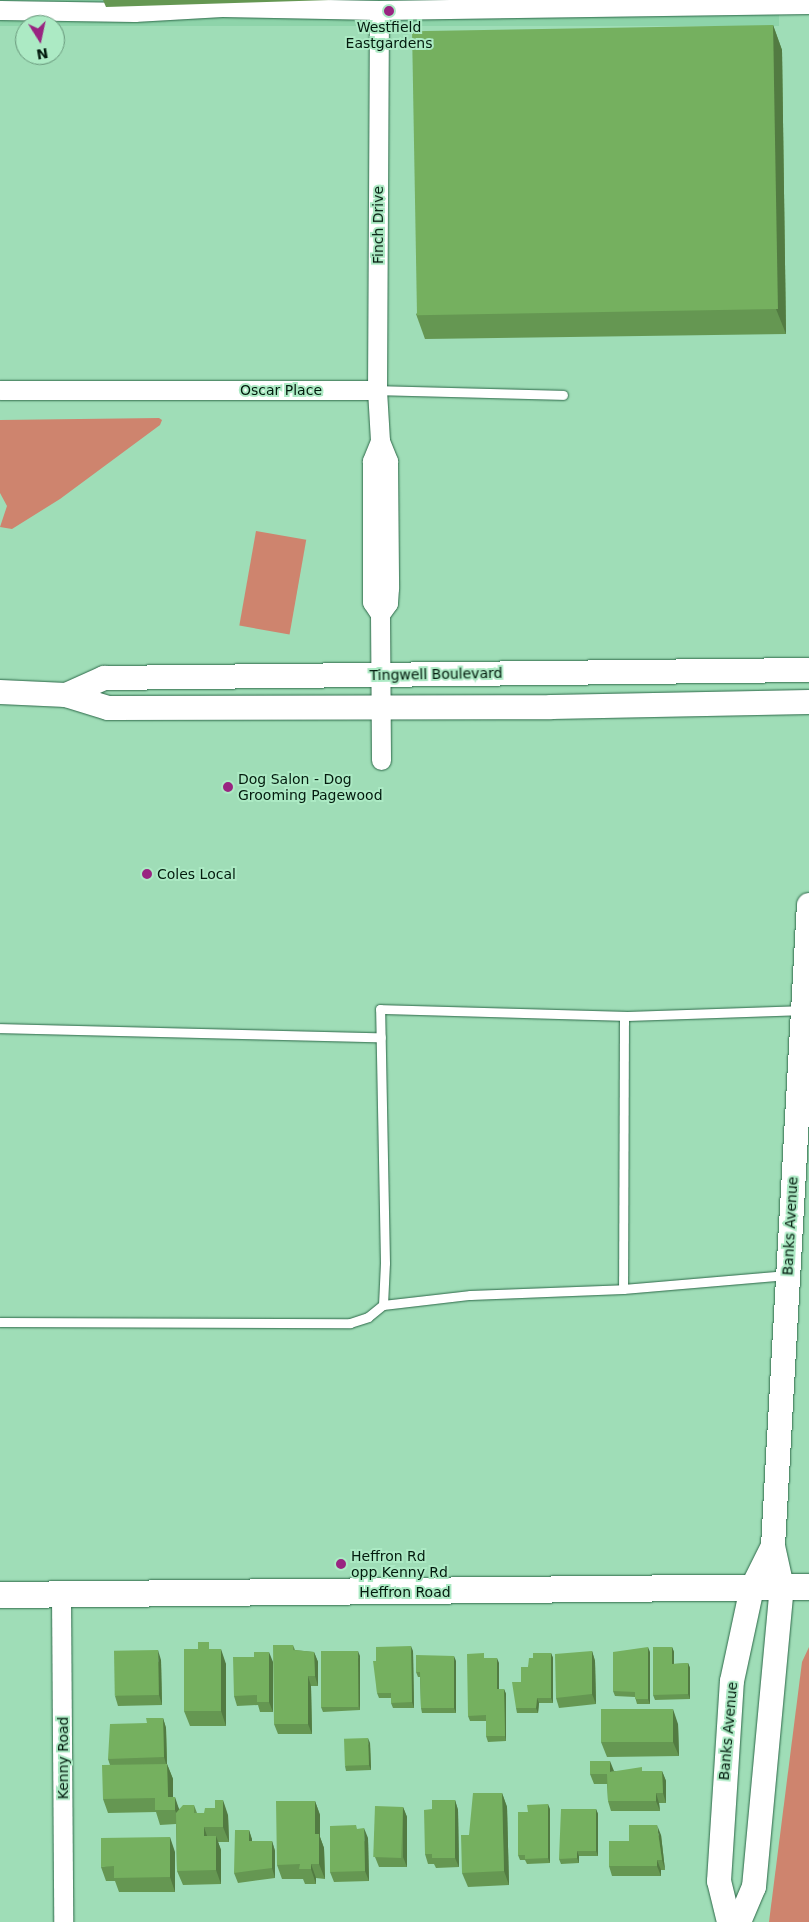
<!DOCTYPE html>
<html>
<head>
<meta charset="utf-8">
<style>
	body { margin:0 }
	#map { position:relative; width:809px; height:1922px; overflow:hidden; background:#9fddb7; font-family:"DejaVu Sans",sans-serif }
	div>[style] { position:absolute }
	.built>* { inset:0; background:#8ed4aa; transform-origin:0 0 }
	.green>* { inset:0; background:#ce846e; transform-origin:0 0 }
	.roads { filter:drop-shadow(0 0 1px #2c6848) drop-shadow(0 0 1px #2c6848) }
	.service>* { height:9px; margin:-4.5px; padding:0 4.5px; transform-origin:4.5px; border-radius:4.5px; background:#fff }
	.minor>* { height:19px; margin:-9.5px; padding:0 9.5px; transform-origin:9.5px; border-radius:9.5px; background:#fff }
	.tertiary>* { height:24px; margin:-12px; padding:0 12px; transform-origin:12px; border-radius:12px; background:#fff }
	.secondary>* { height:26px; margin:-13px; padding:0 13px; transform-origin:13px; border-radius:13px; background:#fff }
	.wall>* { inset:0; background:#659752 }
	.shaded-wall>* { inset:0; background:#527b42 }
	.building>* { inset:0; background:#75b05f; transform-origin:0 0 }
	.dots>* { width:14px; height:14px; translate:-50% -50%; box-sizing:border-box; border:2px solid #aceac4; border-radius:50% }
	span { translate:-50% -50%; white-space:nowrap; text-align:center; line-height:1.15; -webkit-text-stroke:4px #aceac4; paint-order:stroke }
	.poi-label { font-size:14px; color:#031b0e }
	.left { translate:0 -50%; text-align:left }
	.street-label { font-size:14px; color:#031b0e }
	.north { position:absolute; left:15px; top:15px; width:50px; height:50px; box-sizing:border-box; background:#aceac4; border:1px solid #68977b; border-radius:50%; rotate:170deg; font-size:14px; font-weight:700; line-height:20px; text-align:center; color:#031b0e }
	.north::after { content:''; display:block; margin:auto; width:18px; height:22px; background:#992481; clip-path:polygon(50% 0,100% 100%,50% 72%,0 100%) }
</style>
</head>
<body>
<div id="map">
	<div class="built">
		<i style="left:0;top:0;width:779px;height:26px"></i>
	</div>
	<div class="green">
		<i style="clip-path:polygon(159px 418px,162px 420px,160px 425px,60px 499px,12px 529px,0 527px,7px 506px,0 493px,0 420px)"></i>
		<i style="left:256px;top:531px;width:51px;height:96px;rotate:10deg"></i>
		<i style="clip-path:polygon(809px 1647px,809px 1922px,769px 1922px,802px 1662px)"></i>
	</div>
	<div class="roads">
		<div class="service">
			<i style="left:377px;top:390px;width:186px;rotate:1.5deg"></i>
			<i style="left:624px;top:1016px;width:177px;rotate:-1.9deg"></i>
			<i style="left:0;top:1028px;width:381px;rotate:1.4deg"></i>
			<i style="left:383px;top:1305px;width:88px;rotate:-6.6deg"></i>
			<i style="left:470px;top:1295px;width:153px;rotate:-2.2deg"></i>
			<i style="left:623px;top:1289px;width:165px;rotate:-4.9deg"></i>
			<i style="left:0;top:1322px;width:350px;rotate:0.2deg"></i>
			<i style="left:350px;top:1323px;width:19px;rotate:-18deg"></i>
			<i style="left:368px;top:1317px;width:19px;rotate:-39deg"></i>
			<i style="left:383px;top:1305px;width:42px;rotate:-87.3deg"></i>
			<i style="left:385px;top:1263px;width:254px;rotate:-91.1deg"></i>
			<i style="left:380px;top:1009px;width:244px;rotate:1.6deg"></i>
			<i style="left:624px;top:1016px;width:273px;rotate:90.2deg"></i>
		</div>
		<div class="minor">
			<i style="left:0;top:10px;width:134px;rotate:0.9deg"></i>
			<i style="left:134px;top:12px;width:88px;rotate:-3.3deg"></i>
			<i style="left:222px;top:7px;width:157px;rotate:1.1deg"></i>
			<i style="left:379px;top:10px;width:430px;rotate:-0.8deg"></i>
			<i style="left:379px;top:10px;width:380px;rotate:90.3deg"></i>
			<i style="left:377px;top:390px;width:51px;rotate:86.6deg"></i>
			<i style="left:380px;top:441px;width:22px;rotate:68deg"></i>
			<i style="left:388px;top:461px;width:127px;rotate:89.5deg"></i>
			<i style="left:389px;top:588px;width:15px;rotate:94deg"></i>
			<i style="left:388px;top:603px;width:14px;rotate:126deg"></i>
			<i style="left:0;top:390px;width:377px"></i>
			<i style="left:380px;top:441px;width:22px;rotate:112deg"></i>
			<i style="left:372px;top:461px;width:141px;rotate:90deg"></i>
			<i style="left:372px;top:602px;width:14px;rotate:56deg"></i>
			<i style="left:380px;top:614px;width:146px;rotate:89.6deg"></i>
			<i style="left:61px;top:1595px;width:327px;rotate:89.6deg"></i>
		</div>
		<div class="tertiary">
			<i style="left:0;top:692px;width:66px;rotate:2.6deg"></i>
			<i style="left:66px;top:695px;width:44px;rotate:17.2deg"></i>
			<i style="left:108px;top:708px;width:443px;rotate:-0.1deg"></i>
			<i style="left:551px;top:707px;width:258px;rotate:-1.1deg"></i>
			<i style="left:66px;top:695px;width:42px;rotate:-24.1deg"></i>
			<i style="left:104px;top:678px;width:705px;rotate:-0.65deg"></i>
			<i style="left:729px;top:1922px;width:42px;rotate:-103.7deg"></i>
			<i style="left:719px;top:1881px;width:200px;rotate:-86.3deg"></i>
			<i style="left:732px;top:1681px;width:95px;rotate:-77.9deg"></i>
			<i style="left:752px;top:1588px;width:47px;rotate:-63.4deg"></i>
			<i style="left:739px;top:1922px;width:38px;rotate:-67deg"></i>
			<i style="left:754px;top:1887px;width:301px;rotate:-84.7deg"></i>
			<i style="left:782px;top:1587px;width:42px;rotate:-102.4deg"></i>
			<i style="left:773px;top:1546px;width:642px;rotate:-86.79deg"></i>
		</div>
		<div class="secondary">
			<i style="left:0;top:1595px;width:809px;rotate:-0.57deg"></i>
		</div>
	</div>
	<div class="wall">
		<i style="clip-path:polygon(103px 0,331px 0,106px 7px)"></i>
		<i style="clip-path:polygon(773px 25px,782px 50px,786px 334px,425px 339px,416px 314px)"></i>
		<i style="clip-path:polygon(293px 1645px,295px 1650px,314px 1652px,318px 1662px,318px 1686px,311px 1686px,312px 1734px,278px 1734px,274px 1724px)"></i>
		<i style="clip-path:polygon(672px 1647px,674px 1652px,674px 1664px,688px 1663px,690px 1668px,690px 1699px,655px 1700px,653px 1695px)"></i>
		<i style="clip-path:polygon(198px 1649px,211px 1649px,226px 1664px,226px 1726px,190px 1726px,184px 1711px)"></i>
		<i style="clip-path:polygon(413px 1651px,414px 1708px,393px 1708px,391px 1703px,391px 1698px,379px 1698px,377px 1693px,376px 1661px)"></i>
		<i style="clip-path:polygon(592px 1651px,595px 1661px,596px 1704px,559px 1708px,556px 1698px)"></i>
		<i style="clip-path:polygon(650px 1652px,650px 1704px,637px 1704px,635px 1697px,615px 1696px,613px 1691px)"></i>
		<i style="clip-path:polygon(551px 1653px,553px 1658px,553px 1703px,539px 1703px,538px 1713px,517px 1713px,516px 1708px,528px 1667px,533px 1658px)"></i>
		<i style="clip-path:polygon(360px 1656px,360px 1710px,323px 1712px,321px 1707px)"></i>
		<i style="clip-path:polygon(254px 1657px,273px 1662px,273px 1712px,260px 1712px,258px 1705px,237px 1706px,234px 1696px)"></i>
		<i style="clip-path:polygon(486px 1658px,499px 1663px,499px 1689px,504px 1689px,506px 1694px,506px 1741px,488px 1742px,486px 1736px,486px 1721px,470px 1721px,468px 1716px)"></i>
		<i style="clip-path:polygon(161px 1660px,162px 1705px,118px 1706px,115px 1696px)"></i>
		<i style="clip-path:polygon(456px 1661px,456px 1713px,422px 1713px,421px 1708px,420px 1677px,418px 1677px,416px 1672px)"></i>
		<i style="clip-path:polygon(163px 1718px,166px 1728px,167px 1764px,173px 1779px,173px 1797px,179px 1809px,194px 1805px,197px 1813px,228px 1815px,229px 1842px,218px 1842px,221px 1850px,221px 1884px,183px 1885px,177px 1871px,176px 1824px,160px 1825px,156px 1812px,108px 1813px,103px 1799px,110px 1765px,108px 1759px,147px 1723px)"></i>
		<i style="clip-path:polygon(678px 1724px,679px 1756px,607px 1757px,601px 1742px)"></i>
		<i style="clip-path:polygon(370px 1743px,371px 1770px,346px 1771px,345px 1766px)"></i>
		<i style="clip-path:polygon(614px 1771px,662px 1771px,666px 1781px,666px 1803px,659px 1803px,660px 1811px,611px 1811px,608px 1801px,607px 1784px,594px 1784px,590px 1774px)"></i>
		<i style="clip-path:polygon(502px 1793px,507px 1807px,509px 1885px,468px 1887px,462px 1873px,469px 1835px)"></i>
		<i style="clip-path:polygon(455px 1800px,458px 1810px,459px 1867px,436px 1868px,434px 1864px,428px 1864px,425px 1854px,432px 1809px)"></i>
		<i style="clip-path:polygon(315px 1801px,320px 1815px,320px 1837px,324px 1848px,325px 1879px,316px 1878px,316px 1884px,305px 1884px,303px 1879px,282px 1879px,277px 1865px)"></i>
		<i style="clip-path:polygon(403px 1807px,407px 1817px,407px 1867px,379px 1867px,375px 1857px)"></i>
		<i style="clip-path:polygon(550px 1809px,550px 1863px,527px 1864px,525px 1860px,520px 1860px,518px 1855px,528px 1812px)"></i>
		<i style="clip-path:polygon(596px 1809px,598px 1814px,598px 1856px,579px 1856px,579px 1863px,561px 1864px,559px 1859px)"></i>
		<i style="clip-path:polygon(249px 1830px,252px 1841px,272px 1841px,275px 1851px,275px 1878px,238px 1883px,234px 1873px)"></i>
		<i style="clip-path:polygon(661px 1835px,665px 1870px,661px 1870px,661px 1876px,612px 1876px,609px 1866px,629px 1841px)"></i>
		<i style="clip-path:polygon(368px 1838px,369px 1881px,334px 1882px,330px 1872px)"></i>
		<i style="clip-path:polygon(175px 1852px,175px 1892px,119px 1892px,115px 1881px,106px 1881px,101px 1867px)"></i>
	</div>
	<div class="shaded-wall">
		<i style="clip-path:polygon(773px 25px,782px 50px,786px 334px,776px 309px)"></i>
		<i style="clip-path:polygon(411px 1646px,413px 1651px,414px 1708px,412px 1702px)"></i>
		<i style="clip-path:polygon(648px 1647px,650px 1652px,650px 1704px,648px 1699px)"></i>
		<i style="clip-path:polygon(672px 1647px,674px 1652px,674px 1669px,672px 1664px)"></i>
		<i style="clip-path:polygon(221px 1649px,226px 1664px,226px 1726px,221px 1711px)"></i>
		<i style="clip-path:polygon(158px 1650px,161px 1660px,162px 1705px,159px 1695px)"></i>
		<i style="clip-path:polygon(358px 1651px,360px 1656px,360px 1710px,359px 1705px)"></i>
		<i style="clip-path:polygon(592px 1651px,595px 1661px,596px 1704px,592px 1694px)"></i>
		<i style="clip-path:polygon(269px 1652px,273px 1662px,273px 1712px,269px 1702px)"></i>
		<i style="clip-path:polygon(314px 1652px,318px 1662px,318px 1686px,315px 1676px)"></i>
		<i style="clip-path:polygon(551px 1653px,553px 1658px,553px 1703px,551px 1698px)"></i>
		<i style="clip-path:polygon(454px 1656px,456px 1661px,456px 1713px,454px 1708px)"></i>
		<i style="clip-path:polygon(497px 1658px,499px 1663px,499px 1694px,497px 1689px)"></i>
		<i style="clip-path:polygon(688px 1663px,690px 1668px,690px 1699px,688px 1694px)"></i>
		<i style="clip-path:polygon(308px 1676px,311px 1686px,312px 1734px,308px 1724px)"></i>
		<i style="clip-path:polygon(504px 1689px,506px 1694px,506px 1741px,505px 1736px)"></i>
		<i style="clip-path:polygon(537px 1698px,539px 1703px,538px 1713px,536px 1708px)"></i>
		<i style="clip-path:polygon(673px 1709px,678px 1724px,679px 1756px,673px 1742px)"></i>
		<i style="clip-path:polygon(163px 1718px,166px 1728px,167px 1767px,164px 1757px)"></i>
		<i style="clip-path:polygon(368px 1738px,370px 1743px,371px 1770px,369px 1765px)"></i>
		<i style="clip-path:polygon(610px 1761px,614px 1771px,610px 1772px)"></i>
		<i style="clip-path:polygon(167px 1764px,173px 1779px,173px 1810px,168px 1797px)"></i>
		<i style="clip-path:polygon(662px 1771px,666px 1781px,666px 1803px,663px 1793px)"></i>
		<i style="clip-path:polygon(502px 1793px,507px 1807px,509px 1885px,504px 1871px)"></i>
		<i style="clip-path:polygon(656px 1793px,659px 1803px,660px 1811px,656px 1801px)"></i>
		<i style="clip-path:polygon(175px 1797px,180px 1812px,180px 1824px,175px 1810px)"></i>
		<i style="clip-path:polygon(223px 1800px,228px 1815px,229px 1842px,223px 1827px)"></i>
		<i style="clip-path:polygon(455px 1800px,458px 1810px,459px 1867px,455px 1858px)"></i>
		<i style="clip-path:polygon(315px 1801px,320px 1815px,320px 1837px,324px 1848px,325px 1879px,319px 1864px,315px 1834px)"></i>
		<i style="clip-path:polygon(548px 1804px,550px 1809px,550px 1863px,548px 1858px)"></i>
		<i style="clip-path:polygon(403px 1807px,407px 1817px,407px 1867px,403px 1857px)"></i>
		<i style="clip-path:polygon(596px 1809px,598px 1814px,598px 1856px,596px 1851px)"></i>
		<i style="clip-path:polygon(657px 1825px,661px 1835px,665px 1870px,662px 1860px)"></i>
		<i style="clip-path:polygon(204px 1827px,209px 1842px,204px 1836px)"></i>
		<i style="clip-path:polygon(364px 1828px,368px 1838px,369px 1881px,365px 1871px)"></i>
		<i style="clip-path:polygon(249px 1830px,252px 1839px,252px 1851px,249px 1841px)"></i>
		<i style="clip-path:polygon(216px 1836px,221px 1850px,221px 1884px,216px 1870px)"></i>
		<i style="clip-path:polygon(170px 1837px,175px 1852px,175px 1892px,170px 1877px)"></i>
		<i style="clip-path:polygon(272px 1841px,275px 1851px,275px 1878px,272px 1868px)"></i>
		<i style="clip-path:polygon(577px 1851px,579px 1856px,579px 1863px,577px 1858px)"></i>
		<i style="clip-path:polygon(657px 1860px,661px 1870px,661px 1876px,657px 1866px)"></i>
		<i style="clip-path:polygon(311px 1864px,316px 1878px,316px 1884px,311px 1869px)"></i>
	</div>
	<div class="building">
		<i style="left:773px;top:25px;width:284px;height:361px;rotate:89deg"></i>
		<i style="clip-path:polygon(198px 1642px,209px 1642px,209px 1649px,221px 1649px,221px 1711px,184px 1711px,184px 1649px,198px 1649px)"></i>
		<i style="clip-path:polygon(273px 1645px,293px 1645px,293px 1650px,314px 1652px,315px 1676px,308px 1676px,308px 1724px,274px 1724px)"></i>
		<i style="clip-path:polygon(411px 1646px,412px 1702px,391px 1703px,391px 1693px,377px 1693px,373px 1661px,376px 1661px,376px 1647px)"></i>
		<i style="clip-path:polygon(648px 1647px,648px 1699px,635px 1699px,635px 1692px,613px 1691px,613px 1652px)"></i>
		<i style="clip-path:polygon(653px 1647px,672px 1647px,672px 1664px,688px 1663px,688px 1694px,653px 1695px)"></i>
		<i style="left:158px;top:1650px;width:45px;height:44px;rotate:89deg"></i>
		<i style="left:321px;top:1651px;width:37px;height:56px"></i>
		<i style="clip-path:polygon(592px 1651px,592px 1694px,556px 1698px,555px 1654px)"></i>
		<i style="clip-path:polygon(254px 1652px,269px 1652px,269px 1702px,257px 1702px,257px 1695px,234px 1696px,233px 1657px,254px 1657px)"></i>
		<i style="clip-path:polygon(484px 1653px,484px 1658px,497px 1658px,497px 1689px,504px 1689px,505px 1736px,486px 1736px,486px 1715px,468px 1716px,467px 1654px)"></i>
		<i style="clip-path:polygon(533px 1653px,551px 1653px,551px 1698px,537px 1698px,536px 1708px,516px 1708px,512px 1682px,521px 1682px,521px 1667px,528px 1667px,529px 1658px,533px 1658px)"></i>
		<i style="clip-path:polygon(416px 1655px,454px 1656px,454px 1708px,421px 1708px,420px 1672px,416px 1672px)"></i>
		<i style="left:673px;top:1709px;width:33px;height:72px;rotate:90deg"></i>
		<i style="clip-path:polygon(146px 1718px,163px 1718px,164px 1757px,108px 1759px,110px 1724px,147px 1723px)"></i>
		<i style="left:368px;top:1738px;width:27px;height:24px;rotate:88deg"></i>
		<i style="clip-path:polygon(590px 1761px,610px 1761px,610px 1772px,642px 1767px,642px 1771px,662px 1771px,663px 1793px,656px 1793px,656px 1801px,608px 1801px,607px 1774px,590px 1774px)"></i>
		<i style="clip-path:polygon(167px 1764px,168px 1797px,175px 1797px,175px 1810px,155px 1810px,155px 1798px,103px 1799px,102px 1765px)"></i>
		<i style="clip-path:polygon(473px 1793px,502px 1793px,504px 1871px,462px 1873px,461px 1835px,469px 1835px)"></i>
		<i style="clip-path:polygon(215px 1800px,223px 1800px,223px 1827px,204px 1827px,204px 1836px,216px 1836px,216px 1870px,177px 1871px,176px 1813px,183px 1805px,194px 1805px,194px 1813px,204px 1813px,205px 1808px,215px 1808px)"></i>
		<i style="clip-path:polygon(432px 1800px,455px 1800px,455px 1858px,432px 1858px,432px 1854px,425px 1854px,424px 1810px,432px 1809px)"></i>
		<i style="clip-path:polygon(276px 1801px,315px 1801px,315px 1834px,319px 1834px,319px 1864px,311px 1864px,311px 1869px,299px 1869px,300px 1864px,277px 1865px)"></i>
		<i style="clip-path:polygon(548px 1804px,548px 1858px,525px 1859px,525px 1855px,518px 1855px,518px 1812px,528px 1812px,527px 1805px)"></i>
		<i style="left:375px;top:1806px;width:28px;height:51px;rotate:2deg"></i>
		<i style="clip-path:polygon(561px 1809px,596px 1809px,596px 1851px,577px 1851px,577px 1858px,559px 1859px)"></i>
		<i style="clip-path:polygon(356px 1825px,357px 1829px,364px 1828px,365px 1871px,330px 1872px,330px 1826px)"></i>
		<i style="clip-path:polygon(629px 1825px,657px 1825px,662px 1860px,657px 1860px,657px 1866px,609px 1866px,609px 1841px,629px 1841px)"></i>
		<i style="clip-path:polygon(235px 1830px,249px 1830px,249px 1841px,272px 1841px,272px 1868px,234px 1873px)"></i>
		<i style="clip-path:polygon(170px 1837px,170px 1877px,114px 1878px,114px 1866px,101px 1867px,101px 1838px)"></i>
	</div>
	<div class="dots">
		<i style="left:389px;top:11px;background:#992481"></i>
		<i style="left:228px;top:787px;background:#992481"></i>
		<i style="left:147px;top:874px;background:#992481"></i>
		<i style="left:341px;top:1564px;background:#992481"></i>
	</div>
	<div class="poi-label">
		<span style="left:389px;top:35px">Westfield<br>Eastgardens</span>
		<span class="left" style="left:238px;top:787px">Dog Salon - Dog<br>Grooming Pagewood</span>
		<span class="left" style="left:157px;top:874px">Coles Local</span>
		<span class="left" style="left:351px;top:1564px">Heffron Rd<br>opp Kenny Rd</span>
	</div>
	<div class="street-label">
		<span style="left:378px;top:225px;rotate:-90deg">Finch Drive</span>
		<span style="left:281px;top:390px">Oscar Place</span>
		<span style="left:436px;top:674px;rotate:-1deg">Tingwell Boulevard</span>
		<span style="left:790px;top:1226px;rotate:-87deg">Banks Avenue</span>
		<span style="left:405px;top:1592px">Heffron Road</span>
		<span style="left:728px;top:1731px;rotate:-85deg">Banks Avenue</span>
		<span style="left:63px;top:1758px;rotate:-90deg">Kenny Road</span>
	</div>
	<div class="north">N</div>
</div>
</body>
</html>
